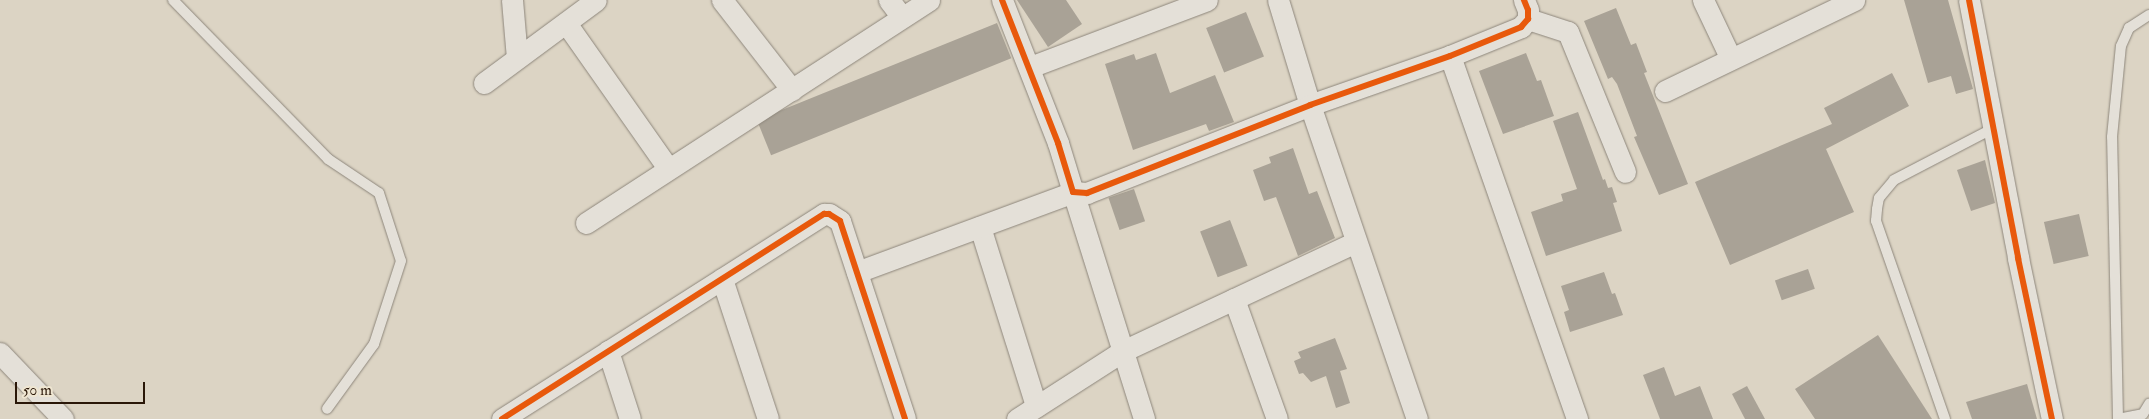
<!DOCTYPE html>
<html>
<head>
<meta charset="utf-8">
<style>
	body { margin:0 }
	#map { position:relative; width:2149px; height:419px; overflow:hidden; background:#dcd4c4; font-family:"IM FELL Double Pica",serif }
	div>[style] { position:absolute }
	.building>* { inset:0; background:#a9a296; transform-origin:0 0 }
	.roads { filter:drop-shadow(0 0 1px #8d867b) drop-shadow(0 0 1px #8d867b) }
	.lane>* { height:10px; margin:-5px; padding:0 5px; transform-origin:5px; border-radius:5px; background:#e4e0d8 }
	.street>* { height:21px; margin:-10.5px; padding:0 10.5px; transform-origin:10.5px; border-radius:10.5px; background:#e4e0d8 }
	.cycleway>* { height:6px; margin:-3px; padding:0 3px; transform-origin:3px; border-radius:3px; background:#e8590c }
	span { translate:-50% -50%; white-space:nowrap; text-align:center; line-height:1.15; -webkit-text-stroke:5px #efe6d2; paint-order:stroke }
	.scale { position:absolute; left:15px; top:382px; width:130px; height:22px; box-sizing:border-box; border:2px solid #2a1708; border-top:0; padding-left:6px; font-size:15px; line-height:18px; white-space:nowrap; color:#2a1708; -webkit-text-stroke:4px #efe6d2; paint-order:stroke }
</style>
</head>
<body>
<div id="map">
	<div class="building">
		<i style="clip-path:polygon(1017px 0,1066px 0,1082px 24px,1048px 47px)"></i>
		<i style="clip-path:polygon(1904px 0,1948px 0,1973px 89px,1956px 94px,1951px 76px,1928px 83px)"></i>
		<i style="clip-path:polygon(1616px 8px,1631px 45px,1636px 43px,1647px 72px,1644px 73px,1688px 184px,1659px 195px,1634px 137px,1637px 136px,1617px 84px,1612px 77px,1608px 79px,1584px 21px)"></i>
		<i style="left:1246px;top:12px;width:48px;height:43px;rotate:68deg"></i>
		<i style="left:997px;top:23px;width:38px;height:259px;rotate:68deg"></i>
		<i style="clip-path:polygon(1156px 53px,1170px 93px,1215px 75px,1234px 122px,1209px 131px,1206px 124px,1133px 150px,1105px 64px,1134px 54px,1136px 60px)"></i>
		<i style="clip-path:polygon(1526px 53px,1537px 81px,1541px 80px,1554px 116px,1503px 134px,1479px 71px)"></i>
		<i style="clip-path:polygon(1892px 73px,1909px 106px,1826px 149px,1854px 212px,1730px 265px,1695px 182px,1832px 124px,1824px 108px)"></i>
		<i style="clip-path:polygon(1578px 112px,1603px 180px,1605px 179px,1608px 188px,1612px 187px,1617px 202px,1613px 203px,1622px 231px,1546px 256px,1531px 212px,1563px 201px,1561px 194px,1577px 189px,1553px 121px)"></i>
		<i style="clip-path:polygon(1293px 148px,1309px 194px,1317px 191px,1335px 238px,1298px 256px,1276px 197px,1264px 201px,1253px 170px,1271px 163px,1269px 157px)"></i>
		<i style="clip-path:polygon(1985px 160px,1995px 203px,1971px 211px,1957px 170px)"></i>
		<i style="left:1134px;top:189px;width:34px;height:27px;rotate:71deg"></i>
		<i style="left:2079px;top:214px;width:43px;height:36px;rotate:77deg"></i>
		<i style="left:1230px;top:220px;width:49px;height:32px;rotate:69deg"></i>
		<i style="left:1808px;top:269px;width:21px;height:35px;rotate:71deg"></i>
		<i style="clip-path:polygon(1604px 272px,1612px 294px,1615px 293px,1623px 315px,1570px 332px,1564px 312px,1569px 310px,1561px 286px)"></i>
		<i style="clip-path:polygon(1878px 335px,1932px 419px,1815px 419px,1795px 389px)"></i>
		<i style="clip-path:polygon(1335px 338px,1347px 369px,1340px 371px,1350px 403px,1336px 408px,1326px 376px,1311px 382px,1303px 373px,1299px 374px,1294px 361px,1301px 358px,1298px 352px)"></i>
		<i style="clip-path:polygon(1664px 367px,1675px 396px,1700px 386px,1713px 419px,1660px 419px,1643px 375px)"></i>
		<i style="clip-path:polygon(2027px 384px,2037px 419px,1972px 419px,1966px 402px)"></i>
		<i style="clip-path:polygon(1747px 386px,1765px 419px,1745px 419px,1732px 394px)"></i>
	</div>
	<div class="roads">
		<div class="lane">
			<i style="left:173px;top:0;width:222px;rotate:45.7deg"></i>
			<i style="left:328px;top:159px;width:61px;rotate:33.7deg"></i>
			<i style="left:379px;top:193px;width:71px;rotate:72.1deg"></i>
			<i style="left:401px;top:261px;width:87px;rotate:108deg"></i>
			<i style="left:374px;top:344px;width:80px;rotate:125.9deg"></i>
			<i style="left:1945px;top:419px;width:210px;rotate:-109.2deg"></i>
			<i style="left:1876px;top:221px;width:12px;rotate:-85deg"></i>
			<i style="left:1877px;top:209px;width:11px;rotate:-80deg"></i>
			<i style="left:1879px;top:198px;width:23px;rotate:-50deg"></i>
			<i style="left:1894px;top:180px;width:110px;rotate:-27.5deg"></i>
			<i style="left:2118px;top:419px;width:282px;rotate:-91.2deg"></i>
			<i style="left:2112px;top:137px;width:91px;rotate:-84.4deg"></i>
			<i style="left:2121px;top:46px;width:20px;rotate:-66deg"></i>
			<i style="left:2129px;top:28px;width:24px;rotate:-33deg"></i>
			<i style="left:2118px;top:419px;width:25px;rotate:-11deg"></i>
			<i style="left:2143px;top:414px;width:12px;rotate:-59deg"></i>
		</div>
		<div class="street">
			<i style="left:512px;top:0;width:58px;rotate:85.1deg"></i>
			<i style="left:722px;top:0;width:114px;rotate:52.1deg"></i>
			<i style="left:889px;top:0;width:21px;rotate:53deg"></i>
			<i style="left:1002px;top:0;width:154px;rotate:68.6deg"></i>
			<i style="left:1058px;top:143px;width:51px;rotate:73deg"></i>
			<i style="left:1073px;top:192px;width:14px;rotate:4deg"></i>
			<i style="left:1087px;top:193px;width:240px;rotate:-21.5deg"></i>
			<i style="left:1310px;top:105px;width:148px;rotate:-19.3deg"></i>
			<i style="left:1450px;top:56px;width:77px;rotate:-22.2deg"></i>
			<i style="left:1521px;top:27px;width:11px;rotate:-49deg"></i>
			<i style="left:1528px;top:19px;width:9px;rotate:-90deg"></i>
			<i style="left:1528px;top:10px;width:11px;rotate:-112deg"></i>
			<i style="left:1278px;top:0;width:110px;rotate:73.1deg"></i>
			<i style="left:1310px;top:105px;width:332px;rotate:71.2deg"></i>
			<i style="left:1703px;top:0;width:65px;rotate:64.6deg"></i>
			<i style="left:1969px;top:0;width:263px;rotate:79.2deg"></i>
			<i style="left:2018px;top:258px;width:165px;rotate:78.1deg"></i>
			<i style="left:1528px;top:19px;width:42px;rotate:18deg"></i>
			<i style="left:1568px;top:32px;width:151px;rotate:67.8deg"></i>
			<i style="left:566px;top:23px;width:177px;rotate:54.9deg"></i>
			<i style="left:1450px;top:56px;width:385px;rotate:70.7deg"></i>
			<i style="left:1030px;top:67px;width:189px;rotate:-20.7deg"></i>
			<i style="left:484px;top:83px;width:139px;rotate:-36.5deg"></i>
			<i style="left:1665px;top:91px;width:210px;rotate:-25.7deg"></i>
			<i style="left:586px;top:223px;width:409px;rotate:-33deg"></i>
			<i style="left:980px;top:227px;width:188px;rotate:72.6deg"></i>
			<i style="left:857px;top:272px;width:230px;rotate:-20.3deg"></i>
			<i style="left:1073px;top:192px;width:238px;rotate:72.6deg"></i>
			<i style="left:722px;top:279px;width:147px;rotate:71.8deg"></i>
			<i style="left:1234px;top:299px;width:127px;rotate:70.3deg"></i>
			<i style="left:608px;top:351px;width:71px;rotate:72.1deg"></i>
			<i style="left:0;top:353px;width:91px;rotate:46.3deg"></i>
			<i style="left:502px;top:419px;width:382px;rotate:-32.5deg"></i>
			<i style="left:824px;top:214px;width:5px"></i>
			<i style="left:829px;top:214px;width:13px;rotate:32deg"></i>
			<i style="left:840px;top:221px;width:208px;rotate:71.8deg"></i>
			<i style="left:1017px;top:419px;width:126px;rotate:-32.7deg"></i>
			<i style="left:1123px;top:351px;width:257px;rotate:-25.1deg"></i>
		</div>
	</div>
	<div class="cycleway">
		<i style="left:1002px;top:0;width:154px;rotate:68.6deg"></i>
		<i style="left:1058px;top:143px;width:51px;rotate:73deg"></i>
		<i style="left:1073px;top:192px;width:14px;rotate:4deg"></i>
		<i style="left:1087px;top:193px;width:240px;rotate:-21.5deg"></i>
		<i style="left:1310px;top:105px;width:148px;rotate:-19.3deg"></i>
		<i style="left:1450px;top:56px;width:77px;rotate:-22.2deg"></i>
		<i style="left:1521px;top:27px;width:11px;rotate:-49deg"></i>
		<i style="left:1528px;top:19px;width:9px;rotate:-90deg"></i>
		<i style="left:1528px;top:10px;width:11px;rotate:-112deg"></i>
		<i style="left:1969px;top:0;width:263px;rotate:79.2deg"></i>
		<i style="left:2018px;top:258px;width:165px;rotate:78.1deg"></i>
		<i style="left:502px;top:419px;width:382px;rotate:-32.5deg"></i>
		<i style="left:824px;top:214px;width:5px"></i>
		<i style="left:829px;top:214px;width:13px;rotate:32deg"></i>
		<i style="left:840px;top:221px;width:208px;rotate:71.8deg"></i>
	</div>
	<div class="scale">50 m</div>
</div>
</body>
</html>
